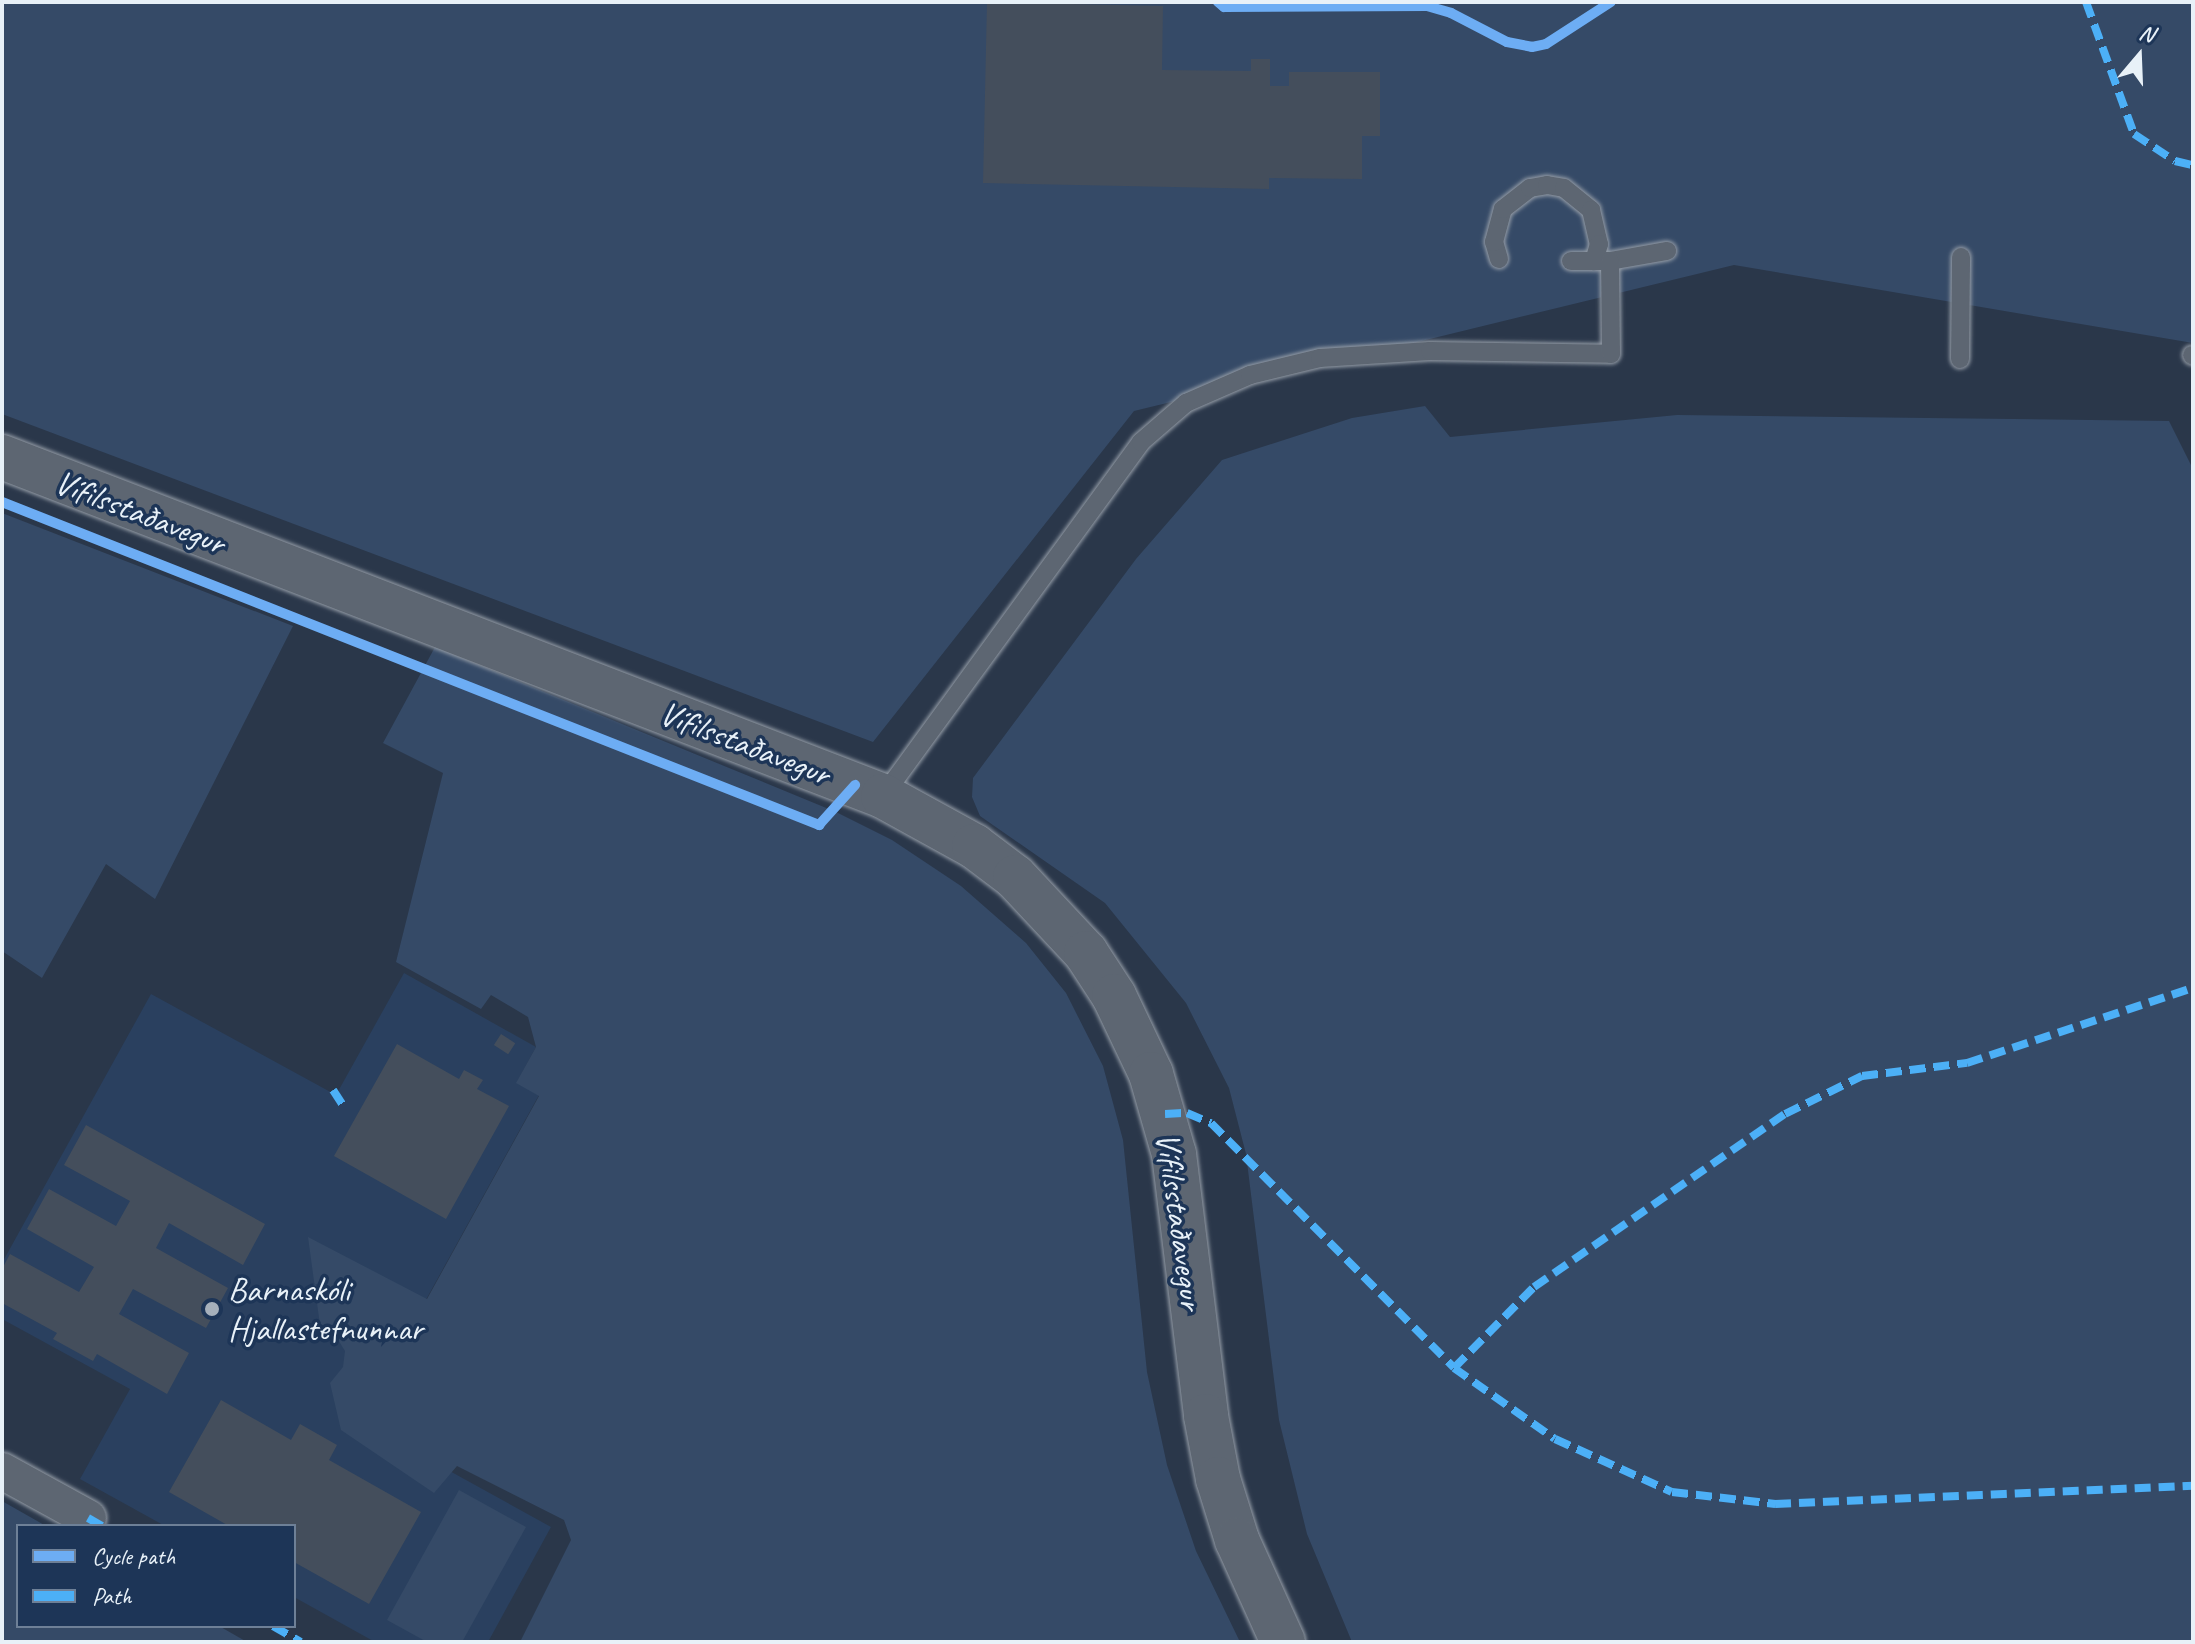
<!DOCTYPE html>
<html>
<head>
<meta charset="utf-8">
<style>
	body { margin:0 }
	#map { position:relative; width:2195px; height:1644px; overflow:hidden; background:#2a374a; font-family:Caveat,sans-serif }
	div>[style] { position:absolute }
	.built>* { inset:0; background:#2a405f }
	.green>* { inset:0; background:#354a67 }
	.building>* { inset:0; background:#444e5c; transform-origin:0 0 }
	.roads { filter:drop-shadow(0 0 2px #959da7) drop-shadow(0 0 2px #959da7) }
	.lane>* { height:18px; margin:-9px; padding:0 9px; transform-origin:9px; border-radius:9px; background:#5d6672 }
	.street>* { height:36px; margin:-18px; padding:0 18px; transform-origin:18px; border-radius:18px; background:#5d6672 }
	.secondary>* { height:44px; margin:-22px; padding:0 22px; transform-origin:22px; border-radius:22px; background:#5d6672 }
	.quiet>* { height:8px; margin-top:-4px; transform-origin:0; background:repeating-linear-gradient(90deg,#4cb0f7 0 16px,transparent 0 24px) }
	.cycleway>* { height:10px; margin:-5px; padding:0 5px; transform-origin:5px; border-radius:5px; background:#6dadf4 }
	.dots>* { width:22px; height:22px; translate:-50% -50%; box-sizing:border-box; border:4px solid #1d3557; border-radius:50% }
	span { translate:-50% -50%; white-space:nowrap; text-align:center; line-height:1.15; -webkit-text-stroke:7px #1d3557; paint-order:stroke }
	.street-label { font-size:34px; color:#e8f1f8 }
	.poi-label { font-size:34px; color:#e8f1f8 }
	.left { translate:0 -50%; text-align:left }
	.frame { position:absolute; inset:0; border:4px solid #e8f1f8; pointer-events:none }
	.legend { position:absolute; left:16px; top:1524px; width:280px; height:104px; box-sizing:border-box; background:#1d3557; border:2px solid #6e8097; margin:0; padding:10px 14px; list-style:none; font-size:24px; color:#e8f1f8 }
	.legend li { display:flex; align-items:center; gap:16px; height:40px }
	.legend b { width:40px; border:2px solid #6e8097 }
	.north { position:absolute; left:2099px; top:16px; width:80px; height:80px; -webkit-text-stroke:6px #1d3557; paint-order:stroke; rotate:19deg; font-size:22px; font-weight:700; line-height:32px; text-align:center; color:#e8f1f8 }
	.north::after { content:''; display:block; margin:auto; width:28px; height:36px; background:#e8f1f8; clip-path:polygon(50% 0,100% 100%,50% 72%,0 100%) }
</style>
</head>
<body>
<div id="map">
	<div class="built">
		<i style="clip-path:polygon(404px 973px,536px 1047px,517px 1082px,539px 1095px,359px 1421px,551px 1527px,488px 1642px,375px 1642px,294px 1597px,294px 1526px,165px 1526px,80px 1479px,130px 1389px,2px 1319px,2px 1263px,151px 994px,336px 1095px)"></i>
	</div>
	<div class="green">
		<i style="clip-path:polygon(2px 2px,2193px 2px,2193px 343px,1734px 265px,1134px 411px,873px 742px,2px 414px)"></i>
		<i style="clip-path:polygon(1425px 406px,1450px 437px,1677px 415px,2169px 421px,2193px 469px,2193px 1642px,1352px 1642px,1307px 1534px,1279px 1420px,1246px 1154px,1229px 1088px,1186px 1003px,1105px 903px,980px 816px,972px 797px,973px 778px,1136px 559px,1222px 460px,1352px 418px)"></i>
		<i style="clip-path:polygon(2px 513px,293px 626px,155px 899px,106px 864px,42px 978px,2px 951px)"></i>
		<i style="clip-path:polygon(435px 647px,836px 812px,892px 840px,961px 886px,1026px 943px,1066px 993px,1103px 1066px,1123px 1140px,1147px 1372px,1167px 1465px,1196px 1551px,1240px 1642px,520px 1642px,571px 1540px,564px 1520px,457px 1466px,434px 1493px,341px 1430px,330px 1383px,343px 1367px,345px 1351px,332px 1330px,320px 1325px,308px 1237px,427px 1299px,539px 1096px,516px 1083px,536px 1047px,528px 1017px,491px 995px,481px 1009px,396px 962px,443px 773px,383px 743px)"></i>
		<i style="clip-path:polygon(459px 1490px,526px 1527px,462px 1642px,427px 1642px,387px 1620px)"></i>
		<i style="clip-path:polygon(2px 1501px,46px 1526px,18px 1526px,18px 1626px,219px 1626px,247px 1642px,2px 1642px)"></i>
	</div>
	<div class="building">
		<i style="clip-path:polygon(987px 2px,1163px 6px,1162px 70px,1251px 71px,1251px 59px,1270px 59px,1270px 86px,1289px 86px,1289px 72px,1380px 72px,1380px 136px,1362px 136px,1362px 179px,1269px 178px,1269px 189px,983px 183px)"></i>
		<i style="left:501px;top:1034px;width:17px;height:13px;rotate:33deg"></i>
		<i style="clip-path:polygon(397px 1044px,459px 1079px,464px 1070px,483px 1080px,477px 1089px,509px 1106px,446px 1219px,334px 1156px)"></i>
		<i style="clip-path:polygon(86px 1125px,265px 1224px,243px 1265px,169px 1223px,156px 1248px,228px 1288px,206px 1328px,133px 1289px,119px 1314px,189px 1353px,167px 1394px,97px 1354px,93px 1361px,53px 1339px,57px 1333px,2px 1303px,2px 1269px,10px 1254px,79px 1292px,94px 1267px,27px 1229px,49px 1189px,116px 1226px,130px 1201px,64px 1165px)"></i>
		<i style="clip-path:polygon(221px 1400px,291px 1440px,300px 1424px,337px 1445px,329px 1460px,421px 1512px,369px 1604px,294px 1562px,294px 1526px,229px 1526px,169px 1492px)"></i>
	</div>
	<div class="roads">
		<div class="lane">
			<i style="left:1499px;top:259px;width:18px;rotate:-106deg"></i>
			<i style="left:1494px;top:242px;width:34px;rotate:-75deg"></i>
			<i style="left:1503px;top:209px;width:34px;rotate:-38deg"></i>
			<i style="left:1530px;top:188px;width:17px;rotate:-10deg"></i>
			<i style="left:1547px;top:185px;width:17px;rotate:10deg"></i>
			<i style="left:1564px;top:188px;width:35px;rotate:39deg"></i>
			<i style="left:1591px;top:210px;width:35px;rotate:77deg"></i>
			<i style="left:1599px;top:244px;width:18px;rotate:106deg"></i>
			<i style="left:1571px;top:261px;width:39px"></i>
			<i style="left:1610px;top:261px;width:58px;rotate:-10deg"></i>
			<i style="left:2192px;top:355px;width:1px;rotate:45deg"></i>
			<i style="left:1960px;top:359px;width:102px;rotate:-89.4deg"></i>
			<i style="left:883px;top:796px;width:438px;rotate:-53.9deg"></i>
			<i style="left:1141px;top:442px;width:60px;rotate:-40.9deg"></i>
			<i style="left:1186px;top:403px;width:70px;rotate:-23.6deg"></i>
			<i style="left:1250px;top:375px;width:72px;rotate:-13.7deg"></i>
			<i style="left:1320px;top:358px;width:110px;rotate:-3.6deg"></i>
			<i style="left:1430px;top:351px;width:181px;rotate:0.9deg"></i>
			<i style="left:1611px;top:354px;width:93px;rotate:-90.6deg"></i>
		</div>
		<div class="street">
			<i style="left:2px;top:1471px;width:98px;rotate:28.7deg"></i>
		</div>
		<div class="secondary">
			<i style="left:2px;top:457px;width:944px;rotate:21.05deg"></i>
			<i style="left:883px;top:796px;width:104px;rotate:28.8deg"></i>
			<i style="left:974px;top:846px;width:51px;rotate:37.1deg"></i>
			<i style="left:1015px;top:877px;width:104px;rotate:46.9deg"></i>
			<i style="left:1086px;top:953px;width:51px;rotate:56.9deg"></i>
			<i style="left:1114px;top:996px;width:86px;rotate:64.6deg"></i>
			<i style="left:1151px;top:1074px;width:83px;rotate:74deg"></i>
			<i style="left:1174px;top:1154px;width:264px;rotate:83deg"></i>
			<i style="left:1206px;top:1416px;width:64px;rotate:79.2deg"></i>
			<i style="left:1218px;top:1479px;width:64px;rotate:72.7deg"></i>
			<i style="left:1237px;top:1540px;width:112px;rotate:65.7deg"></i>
		</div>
	</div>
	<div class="quiet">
		<i style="left:2086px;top:2px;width:140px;rotate:70deg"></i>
		<i style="left:2134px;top:134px;width:49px;rotate:33.4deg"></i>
		<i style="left:2175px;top:161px;width:18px;rotate:13deg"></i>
		<i style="left:333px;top:1090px;width:17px;rotate:57deg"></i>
		<i style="left:1165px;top:1114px;width:22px;rotate:-3deg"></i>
		<i style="left:1187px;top:1113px;width:26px;rotate:23deg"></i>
		<i style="left:1211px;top:1123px;width:345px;rotate:45.2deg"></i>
		<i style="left:1454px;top:1368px;width:123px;rotate:35.1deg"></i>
		<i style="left:1555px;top:1439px;width:128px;rotate:24.4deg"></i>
		<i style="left:1672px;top:1492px;width:104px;rotate:6.6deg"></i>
		<i style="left:1775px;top:1504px;width:418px;rotate:-2.5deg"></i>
		<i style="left:1454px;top:1368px;width:114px;rotate:-45.4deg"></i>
		<i style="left:1534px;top:1287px;width:305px;rotate:-34.6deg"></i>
		<i style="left:1785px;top:1114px;width:86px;rotate:-26.3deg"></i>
		<i style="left:1862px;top:1076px;width:106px;rotate:-7.1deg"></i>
		<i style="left:1967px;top:1063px;width:238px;rotate:-18.4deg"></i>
		<i style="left:88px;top:1518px;width:16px;rotate:30deg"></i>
		<i style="left:273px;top:1626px;width:32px;rotate:30deg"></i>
	</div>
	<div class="cycleway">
		<i style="left:1218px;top:2px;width:8px;rotate:40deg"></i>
		<i style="left:1224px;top:7px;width:203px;rotate:-0.3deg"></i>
		<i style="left:1427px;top:6px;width:25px;rotate:16deg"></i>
		<i style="left:1451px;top:13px;width:63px;rotate:27.4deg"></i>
		<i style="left:1507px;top:42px;width:25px;rotate:11deg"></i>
		<i style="left:1532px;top:47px;width:14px;rotate:-12deg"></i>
		<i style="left:1546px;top:44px;width:77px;rotate:-32.9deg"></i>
		<i style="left:2px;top:502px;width:879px;rotate:21.57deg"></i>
		<i style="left:819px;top:825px;width:54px;rotate:-48deg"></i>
	</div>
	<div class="dots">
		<i style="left:212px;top:1309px;background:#a6b0bb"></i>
	</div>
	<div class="street-label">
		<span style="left:140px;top:512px;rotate:21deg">Vífilsstaðavegur</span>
		<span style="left:745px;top:743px;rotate:21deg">Vífilsstaðavegur</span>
		<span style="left:1180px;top:1221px;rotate:82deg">Vífilsstaðavegur</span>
	</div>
	<div class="poi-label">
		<span class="left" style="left:228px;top:1309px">Barnaskóli<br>Hjallastefnunnar</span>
	</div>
	<div class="frame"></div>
	<ul class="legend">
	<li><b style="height:10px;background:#6dadf4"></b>Cycle path</li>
	<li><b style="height:10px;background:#4cb0f7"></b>Path</li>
	</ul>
	<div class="north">N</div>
</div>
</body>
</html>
